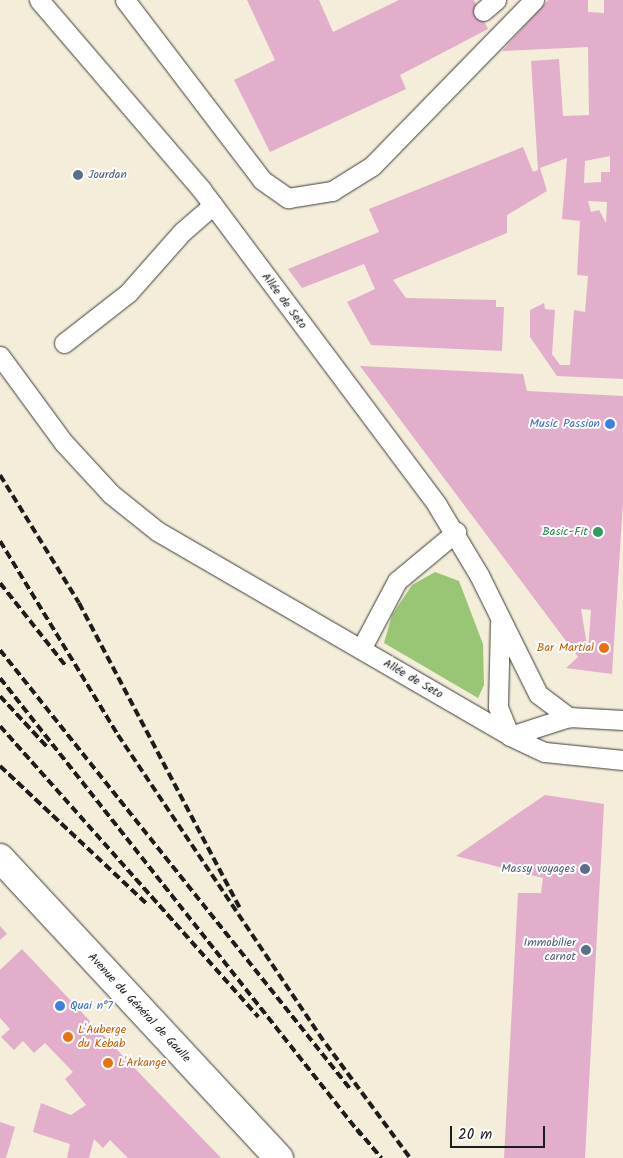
<!DOCTYPE html>
<html>
<head>
<meta charset="utf-8">
<style>
	body { margin:0 }
	#map { position:relative; width:623px; height:1158px; overflow:hidden; background:#f3edd9; font-family:Kalam,sans-serif }
	div>[style] { position:absolute }
	.green>* { inset:0; background:#99c674 }
	.building>* { inset:0; background:#e2aecb }
	.roads { filter:drop-shadow(0 0 1px #3c3b38) drop-shadow(0 0 1px #3c3b38) }
	.service>* { height:19px; margin:-9.5px; padding:0 9.5px; transform-origin:9.5px; border-radius:9.5px; background:#fff }
	.tertiary>* { height:28px; margin:-14px; padding:0 14px; transform-origin:14px; border-radius:14px; background:#fff }
	.rail>* { height:4px; margin-top:-2px; transform-origin:0; background:repeating-linear-gradient(90deg,#1c1c1c 0 8px,transparent 0 12px) }
	.dots>* { width:14px; height:14px; translate:-50% -50%; box-sizing:border-box; border:2px solid #fff; border-radius:50% }
	span { translate:-50% -50%; white-space:nowrap; text-align:center; line-height:1.15; -webkit-text-stroke:4px #fff; paint-order:stroke }
	.service-label { font-size:12px; color:#4e5e75 }
	.left { translate:0 -50%; text-align:left }
	.right { translate:-100% -50%; text-align:right }
	.street-label { font-size:12px; color:#1c1c1c }
	.shop-label { font-size:12px; color:#366cbe }
	.leisure-label { font-size:12px; color:#27864d }
	.food-label { font-size:12px; color:#c56008 }
	.scale { position:absolute; left:450px; top:1126px; width:95px; height:22px; box-sizing:border-box; border:2px solid #1c1c1c; border-top:0; padding-left:6px; font-size:15px; line-height:18px; white-space:nowrap; color:#1c1c1c; -webkit-text-stroke:4px #fff; paint-order:stroke }
</style>
</head>
<body>
<div id="map">
	<div class="green">
		<i style="clip-path:polygon(435px 572px,459px 581px,483px 644px,484px 685px,478px 698px,384px 643px,392px 615px,412px 585px)"></i>
	</div>
	<div class="building">
		<i style="clip-path:polygon(247px 0,319px 0,333px 32px,399px 0,474px 0,488px 29px,400px 75px,406px 89px,270px 152px,234px 80px,275px 60px)"></i>
		<i style="clip-path:polygon(evenodd,548px 0,588px 0,588px 12px,604px 13px,604px 0,623px 0,623px 379px,557px 376px,530px 337px,530px 310px,544px 303px,545px 309px,555px 310px,552px 354px,560px 365px,570px 365px,574px 310px,585px 312px,588px 276px,577px 275px,580px 221px,562px 219px,567px 158px,540px 168px,547px 191px,507px 215px,507px 233px,393px 280px,406px 298px,496px 300px,496px 307px,504px 307px,502px 351px,371px 345px,347px 302px,375px 289px,364px 264px,302px 288px,288px 269px,379px 232px,369px 209px,523px 147px,533px 172px,538px 170px,531px 61px,559px 59px,563px 116px,589px 115px,588px 47px,502px 51px,548px 0,610px 156px,610px 172px,601px 172px,601px 182px,584px 183px,585px 161px,610px 156px,548px 0,588px 201px,607px 202px,606px 223px,599px 210px,591px 212px,588px 201px)"></i>
		<i style="clip-path:polygon(evenodd,360px 366px,523px 374px,527px 391px,623px 396px,623px 502px,612px 674px,566px 668px,578px 657px,360px 366px,581px 609px,591px 610px,588px 651px,581px 609px)"></i>
		<i style="clip-path:polygon(545px 795px,604px 804px,585px 1158px,504px 1158px,518px 893px,541px 893px,543px 878px,456px 856px)"></i>
		<i style="clip-path:polygon(0 926px,7px 934px,0 940px)"></i>
		<i style="clip-path:polygon(22px 949px,122px 1055px,221px 1158px,128px 1158px,110px 1140px,103px 1148px,94px 1139px,89px 1158px,67px 1158px,70px 1144px,33px 1132px,41px 1103px,71px 1115px,86px 1105px,65px 1079px,73px 1072px,45px 1043px,34px 1053px,23px 1041px,14px 1050px,1px 1037px,10px 1029px,0 1018px,0 970px)"></i>
		<i style="clip-path:polygon(0 1122px,15px 1127px,6px 1158px,0 1158px)"></i>
	</div>
	<div class="roads">
		<div class="service">
			<i style="left:39px;top:0;width:249px;rotate:49.4deg"></i>
			<i style="left:201px;top:189px;width:394px;rotate:53.2deg"></i>
			<i style="left:437px;top:505px;width:82px;rotate:59deg"></i>
			<i style="left:479px;top:575px;width:133px;rotate:63.6deg"></i>
			<i style="left:538px;top:694px;width:39px;rotate:37deg"></i>
			<i style="left:125px;top:0;width:226px;rotate:52.7deg"></i>
			<i style="left:262px;top:180px;width:32px;rotate:35deg"></i>
			<i style="left:288px;top:198px;width:45px;rotate:-9deg"></i>
			<i style="left:332px;top:191px;width:47px;rotate:-32deg"></i>
			<i style="left:372px;top:166px;width:232px;rotate:-45.7deg"></i>
			<i style="left:483px;top:11px;width:17px;rotate:-40deg"></i>
			<i style="left:64px;top:343px;width:81px;rotate:-38deg"></i>
			<i style="left:128px;top:293px;width:81px;rotate:-48.5deg"></i>
			<i style="left:182px;top:232px;width:41px;rotate:-41.1deg"></i>
			<i style="left:0;top:356px;width:108px;rotate:53.7deg"></i>
			<i style="left:64px;top:443px;width:69px;rotate:47.3deg"></i>
			<i style="left:111px;top:494px;width:59px;rotate:38.8deg"></i>
			<i style="left:157px;top:531px;width:408px;rotate:30.1deg"></i>
			<i style="left:510px;top:736px;width:38px;rotate:25deg"></i>
			<i style="left:545px;top:752px;width:78px;rotate:5.9deg"></i>
			<i style="left:500px;top:623px;width:84px;rotate:91.4deg"></i>
			<i style="left:498px;top:707px;width:31px;rotate:68deg"></i>
			<i style="left:361px;top:649px;width:77px;rotate:-62.1deg"></i>
			<i style="left:397px;top:581px;width:77px;rotate:-39.7deg"></i>
			<i style="left:510px;top:736px;width:62px;rotate:-17.9deg"></i>
			<i style="left:569px;top:717px;width:54px;rotate:3.2deg"></i>
		</div>
		<div class="tertiary">
			<i style="left:0;top:858px;width:410px;rotate:47.1deg"></i>
		</div>
	</div>
	<div class="rail">
		<i style="left:0;top:475px;width:150px;rotate:58.3deg"></i>
		<i style="left:79px;top:603px;width:347px;rotate:62.2deg"></i>
		<i style="left:0;top:541px;width:227px;rotate:58.7deg"></i>
		<i style="left:118px;top:735px;width:372px;rotate:56.1deg"></i>
		<i style="left:326px;top:1044px;width:142px;rotate:53.6deg"></i>
		<i style="left:0;top:583px;width:105px;rotate:51.6deg"></i>
		<i style="left:0;top:650px;width:563px;rotate:51.42deg"></i>
		<i style="left:0;top:678px;width:582px;rotate:51.69deg"></i>
		<i style="left:0;top:696px;width:69px;rotate:47.3deg"></i>
		<i style="left:0;top:726px;width:389px;rotate:48.4deg"></i>
		<i style="left:0;top:766px;width:203px;rotate:43.2deg"></i>
		<i style="left:357px;top:1129px;width:38px;rotate:50deg"></i>
	</div>
	<div class="dots">
		<i style="left:78px;top:175px;background:#5c6f8a"></i>
		<i style="left:610px;top:424px;background:#3f7fe0"></i>
		<i style="left:598px;top:532px;background:#2e9e5b"></i>
		<i style="left:604px;top:648px;background:#e8710a"></i>
		<i style="left:585px;top:869px;background:#5c6f8a"></i>
		<i style="left:586px;top:950px;background:#5c6f8a"></i>
		<i style="left:60px;top:1006px;background:#3f7fe0"></i>
		<i style="left:68px;top:1037px;background:#e8710a"></i>
		<i style="left:108px;top:1063px;background:#e8710a"></i>
	</div>
	<div class="service-label">
		<span class="left" style="left:88px;top:175px">Jourdan</span>
		<span class="right" style="left:575px;top:869px">Massy voyages</span>
		<span class="right" style="left:576px;top:950px">Immobilier<br>carnot</span>
	</div>
	<div class="street-label">
		<span style="left:284px;top:301px;rotate:53deg">Allée de Seto</span>
		<span style="left:413px;top:679px;rotate:30deg">Allée de Seto</span>
		<span style="left:139px;top:1008px;rotate:47deg">Avenue du Général de Gaulle</span>
	</div>
	<div class="shop-label">
		<span class="right" style="left:600px;top:424px">Music Passion</span>
		<span class="left" style="left:70px;top:1006px">Quai n°7</span>
	</div>
	<div class="leisure-label">
		<span class="right" style="left:588px;top:532px">Basic-Fit</span>
	</div>
	<div class="food-label">
		<span class="right" style="left:594px;top:648px">Bar Martial</span>
		<span class="left" style="left:78px;top:1037px">L'Auberge<br>du Kebab</span>
		<span class="left" style="left:118px;top:1063px">L'Arkange</span>
	</div>
	<div class="scale">20 m</div>
</div>
</body>
</html>
